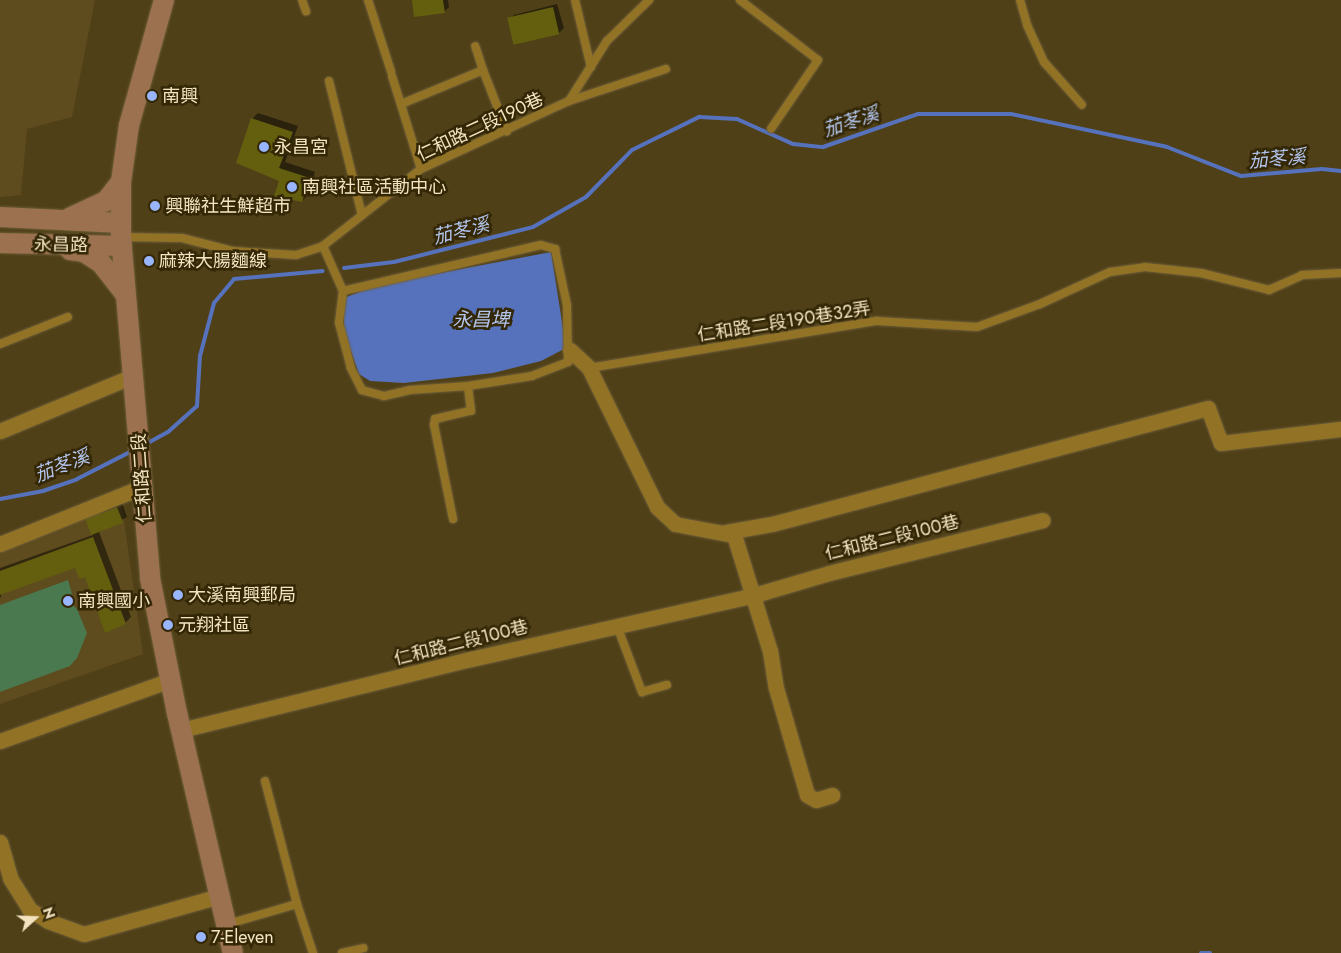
<!DOCTYPE html>
<html>
<head>
<meta charset="utf-8">
<style>
	body { margin:0 }
	#map { position:relative; width:1341px; height:953px; overflow:hidden; background:#504018; font-family:Jost,"Noto Sans TC",sans-serif }
	div>[style] { position:absolute }
	.built>* { inset:0; background:#5e4b1e }
	.green>* { inset:0; background:#4a794f }
	.water>* { inset:0; background:#5672bc }
	.shadow>* { inset:0; background:#0007 }
	.stream>* { height:4px; margin:-2px; padding:0 2px; transform-origin:2px; border-radius:2px; background:#5672bc }
	.building>* { inset:0; background:#635f0f; transform-origin:0 0 }
	.roads { filter:drop-shadow(0 0 1px #6f5f39) drop-shadow(0 0 1px #6f5f39) }
	.service>* { height:8px; margin:-4px; padding:0 4px; transform-origin:4px; border-radius:4px; background:#927326 }
	.minor>* { height:15px; margin:-7.5px; padding:0 7.5px; transform-origin:7.5px; border-radius:7.5px; background:#927326 }
	.secondary>* { height:20px; margin:-10px; padding:0 10px; transform-origin:10px; border-radius:10px; background:#9b714f }
	.dots>* { width:14px; height:14px; translate:-50% -50%; box-sizing:border-box; border:2px solid #332706; border-radius:50% }
	span { translate:-50% -50%; white-space:nowrap; text-align:center; line-height:1.15; -webkit-text-stroke:5px #332706; paint-order:stroke }
	.poi-label { font-size:18px; color:#f3e3bf }
	.left { translate:0 -50%; text-align:left }
	.street-label { font-size:18px; color:#f3e3bf }
	.water-label { font-size:19px; color:#b3c5ed; font-style:italic }
	.north { position:absolute; left:10px; top:893px; width:50px; height:50px; -webkit-text-stroke:4px #332706; paint-order:stroke; rotate:70deg; font-size:14px; font-weight:700; line-height:20px; text-align:center; color:#f3e3bf }
	.north::after { content:''; display:block; margin:auto; width:18px; height:22px; background:#f3e3bf; clip-path:polygon(50% 0,100% 100%,50% 72%,0 100%) }
</style>
</head>
<body>
<div id="map">
	<div class="built">
		<i style="clip-path:polygon(0 0,95px 0,72px 117px,27px 129px,21px 195px,0 197px)"></i>
		<i style="clip-path:polygon(121px 500px,143px 654px,0 704px,0 548px)"></i>
	</div>
	<div class="green">
		<i style="clip-path:polygon(68px 580px,72px 594px,64px 597px,77px 609px,87px 633px,77px 658px,70px 666px,0 692px,0 605px)"></i>
	</div>
	<div class="water">
		<i style="clip-path:polygon(551px 252px,566px 348px,541px 361px,493px 373px,404px 383px,370px 381px,359px 374px,344px 332px,344px 298px,377px 285px)"></i>
	</div>
	<div class="shadow">
		<i style="clip-path:polygon(413px 0,448px 0,449px 7px,444px 12px)"></i>
		<i style="clip-path:polygon(557px 4px,564px 28px,559px 33px,515px 44px,509px 19px,514px 15px)"></i>
		<i style="clip-path:polygon(258px 113px,298px 126px,285px 162px,315px 172px,308px 195px,302px 201px,275px 195px,280px 180px,252px 119px)"></i>
		<i style="clip-path:polygon(122px 503px,127px 517px,99px 532px,131px 617px,125px 623px,76px 567px,2px 593px,0 599px,0 568px,93px 535px,87px 520px)"></i>
	</div>
	<div class="stream">
		<i style="left:344px;top:268px;width:50px;rotate:-6.8deg"></i>
		<i style="left:394px;top:262px;width:143px;rotate:-14.1deg"></i>
		<i style="left:533px;top:227px;width:61px;rotate:-29.5deg"></i>
		<i style="left:586px;top:197px;width:66px;rotate:-45.6deg"></i>
		<i style="left:632px;top:150px;width:75px;rotate:-26.2deg"></i>
		<i style="left:699px;top:117px;width:38px;rotate:3deg"></i>
		<i style="left:737px;top:119px;width:61px;rotate:24.1deg"></i>
		<i style="left:793px;top:144px;width:30px;rotate:6deg"></i>
		<i style="left:823px;top:147px;width:101px;rotate:-19.2deg"></i>
		<i style="left:918px;top:114px;width:93px"></i>
		<i style="left:1011px;top:114px;width:159px;rotate:11.9deg"></i>
		<i style="left:1167px;top:147px;width:79px;rotate:21.4deg"></i>
		<i style="left:1241px;top:176px;width:81px;rotate:-4.9deg"></i>
		<i style="left:1322px;top:169px;width:19px;rotate:6deg"></i>
		<i style="left:146px;top:444px;width:25px;rotate:-29deg"></i>
		<i style="left:168px;top:432px;width:39px;rotate:-42deg"></i>
		<i style="left:197px;top:406px;width:50px;rotate:-86.6deg"></i>
		<i style="left:200px;top:356px;width:55px;rotate:-75.2deg"></i>
		<i style="left:214px;top:303px;width:31px;rotate:-50deg"></i>
		<i style="left:234px;top:279px;width:89px;rotate:-5.1deg"></i>
		<i style="left:0;top:499px;width:44px;rotate:-10.5deg"></i>
		<i style="left:43px;top:491px;width:36px;rotate:-19deg"></i>
		<i style="left:77px;top:479px;width:62px;rotate:-27deg"></i>
		<i style="left:1201px;top:953px;width:9px"></i>
	</div>
	<div class="building">
		<i style="clip-path:polygon(412px 0,443px 0,445px 13px,414px 17px)"></i>
		<i style="left:553px;top:7px;width:28px;height:47px;rotate:77deg"></i>
		<i style="clip-path:polygon(251px 118px,293px 132px,279px 168px,310px 178px,302px 202px,274px 196px,279px 181px,236px 163px)"></i>
		<i style="left:117px;top:507px;width:17px;height:34px;rotate:69deg"></i>
		<i style="clip-path:polygon(93px 537px,126px 624px,105px 633px,85px 577px,79px 579px,75px 568px,0 595px,0 571px)"></i>
	</div>
	<div class="roads">
		<div class="service">
			<i style="left:302px;top:0;width:12px;rotate:70deg"></i>
			<i style="left:368px;top:0;width:75px;rotate:72.1deg"></i>
			<i style="left:575px;top:0;width:69px;rotate:76.6deg"></i>
			<i style="left:740px;top:0;width:98px;rotate:37.6deg"></i>
			<i style="left:818px;top:60px;width:83px;rotate:124.3deg"></i>
			<i style="left:1020px;top:0;width:26px;rotate:74deg"></i>
			<i style="left:1027px;top:25px;width:41px;rotate:65.3deg"></i>
			<i style="left:1044px;top:62px;width:57px;rotate:48.5deg"></i>
			<i style="left:483px;top:70px;width:66px;rotate:68.8deg"></i>
			<i style="left:392px;top:76px;width:97px;rotate:72.7deg"></i>
			<i style="left:329px;top:81px;width:138px;rotate:76.2deg"></i>
			<i style="left:569px;top:101px;width:102px;rotate:-18.3deg"></i>
			<i style="left:401px;top:104px;width:89px;rotate:-22.5deg"></i>
			<i style="left:483px;top:70px;width:25px;rotate:-108deg"></i>
			<i style="left:121px;top:237px;width:61px;rotate:0.9deg"></i>
			<i style="left:182px;top:238px;width:53px;rotate:14.3deg"></i>
			<i style="left:233px;top:251px;width:63px;rotate:3.6deg"></i>
			<i style="left:296px;top:255px;width:28px;rotate:-18deg"></i>
			<i style="left:323px;top:246px;width:125px;rotate:-38.2deg"></i>
			<i style="left:421px;top:169px;width:163px;rotate:-24.7deg"></i>
			<i style="left:569px;top:101px;width:71px;rotate:-57.7deg"></i>
			<i style="left:607px;top:41px;width:59px;rotate:-44.3deg"></i>
			<i style="left:541px;top:245px;width:15px;rotate:16deg"></i>
			<i style="left:555px;top:249px;width:57px;rotate:77.9deg"></i>
			<i style="left:567px;top:305px;width:57px;rotate:89deg"></i>
			<i style="left:568px;top:362px;width:39px;rotate:159deg"></i>
			<i style="left:532px;top:376px;width:65px;rotate:171.1deg"></i>
			<i style="left:468px;top:386px;width:58px;rotate:176.1deg"></i>
			<i style="left:410px;top:390px;width:27px;rotate:167deg"></i>
			<i style="left:384px;top:396px;width:23px;rotate:-165deg"></i>
			<i style="left:362px;top:390px;width:25px;rotate:-117deg"></i>
			<i style="left:351px;top:368px;width:47px;rotate:-104.9deg"></i>
			<i style="left:339px;top:323px;width:32px;rotate:-83deg"></i>
			<i style="left:343px;top:291px;width:203px;rotate:-13.1deg"></i>
			<i style="left:323px;top:246px;width:49px;rotate:66deg"></i>
			<i style="left:0;top:344px;width:73px;rotate:-21.7deg"></i>
			<i style="left:589px;top:368px;width:292px;rotate:-9.3deg"></i>
			<i style="left:877px;top:321px;width:100px;rotate:3.4deg"></i>
			<i style="left:977px;top:327px;width:67px;rotate:-20.1deg"></i>
			<i style="left:1040px;top:304px;width:77px;rotate:-24.6deg"></i>
			<i style="left:1110px;top:272px;width:35px;rotate:-8deg"></i>
			<i style="left:1145px;top:267px;width:56px;rotate:6.1deg"></i>
			<i style="left:1201px;top:273px;width:70px;rotate:14deg"></i>
			<i style="left:1269px;top:290px;width:36px;rotate:-24deg"></i>
			<i style="left:1302px;top:275px;width:39px;rotate:-3deg"></i>
			<i style="left:453px;top:519px;width:96px;rotate:-101.4deg"></i>
			<i style="left:434px;top:425px;width:6px;rotate:-81deg"></i>
			<i style="left:435px;top:419px;width:37px;rotate:-13deg"></i>
			<i style="left:471px;top:411px;width:25px;rotate:-97deg"></i>
			<i style="left:617px;top:626px;width:71px;rotate:69.3deg"></i>
			<i style="left:642px;top:692px;width:26px;rotate:-16deg"></i>
			<i style="left:265px;top:781px;width:127px;rotate:75.4deg"></i>
			<i style="left:228px;top:924px;width:72px;rotate:-16.2deg"></i>
			<i style="left:297px;top:904px;width:52px;rotate:71.9deg"></i>
			<i style="left:342px;top:953px;width:22px;rotate:-13deg"></i>
		</div>
		<div class="minor">
			<i style="left:570px;top:350px;width:26px;rotate:43deg"></i>
			<i style="left:589px;top:368px;width:155px;rotate:63.9deg"></i>
			<i style="left:657px;top:507px;width:25px;rotate:43deg"></i>
			<i style="left:675px;top:524px;width:60px;rotate:10.6deg"></i>
			<i style="left:734px;top:535px;width:121px;rotate:72.8deg"></i>
			<i style="left:770px;top:651px;width:37px;rotate:81deg"></i>
			<i style="left:776px;top:688px;width:111px;rotate:73.8deg"></i>
			<i style="left:807px;top:795px;width:10px;rotate:29deg"></i>
			<i style="left:816px;top:800px;width:17px;rotate:-17deg"></i>
			<i style="left:0;top:431px;width:146px;rotate:-22.5deg"></i>
			<i style="left:726px;top:532px;width:47px;rotate:-9.9deg"></i>
			<i style="left:772px;top:524px;width:451px;rotate:-14.9deg"></i>
			<i style="left:1208px;top:408px;width:37px;rotate:70deg"></i>
			<i style="left:1221px;top:443px;width:121px;rotate:-6.7deg"></i>
			<i style="left:0;top:544px;width:153px;rotate:-21.9deg"></i>
			<i style="left:181px;top:730px;width:299px;rotate:-13.8deg"></i>
			<i style="left:471px;top:659px;width:287px;rotate:-12.7deg"></i>
			<i style="left:751px;top:596px;width:81px;rotate:-16.4deg"></i>
			<i style="left:829px;top:573px;width:220px;rotate:-13.9deg"></i>
			<i style="left:0;top:741px;width:181px;rotate:-19.7deg"></i>
			<i style="left:0;top:842px;width:37px;rotate:74deg"></i>
			<i style="left:10px;top:878px;width:36px;rotate:58deg"></i>
			<i style="left:29px;top:909px;width:22px;rotate:32deg"></i>
			<i style="left:48px;top:921px;width:38px;rotate:20deg"></i>
			<i style="left:84px;top:934px;width:141px;rotate:-15.6deg"></i>
		</div>
		<div class="secondary">
			<i style="left:164px;top:0;width:130px;rotate:105.6deg"></i>
			<i style="left:129px;top:125px;width:58px;rotate:98deg"></i>
			<i style="left:121px;top:182px;width:55px;rotate:90deg"></i>
			<i style="left:121px;top:237px;width:342px;rotate:85.1deg"></i>
			<i style="left:150px;top:578px;width:138px;rotate:78.7deg"></i>
			<i style="left:177px;top:713px;width:246px;rotate:76.9deg"></i>
			<i style="left:0;top:217px;width:121px;rotate:2.8deg"></i>
			<i style="left:69px;top:218px;width:41px;rotate:-24.7deg"></i>
			<i style="left:106px;top:201px;width:24px;rotate:-52deg"></i>
			<i style="left:0;top:243px;width:122px;rotate:1.4deg"></i>
			<i style="left:70px;top:250px;width:14px;rotate:8deg"></i>
			<i style="left:84px;top:252px;width:20px;rotate:33deg"></i>
			<i style="left:101px;top:263px;width:39px;rotate:52deg"></i>
		</div>
	</div>
	<div class="dots">
		<i style="left:152px;top:96px;background:#98b5fd"></i>
		<i style="left:264px;top:147px;background:#98b5fd"></i>
		<i style="left:292px;top:187px;background:#98b5fd"></i>
		<i style="left:155px;top:206px;background:#98b5fd"></i>
		<i style="left:149px;top:261px;background:#98b5fd"></i>
		<i style="left:178px;top:595px;background:#98b5fd"></i>
		<i style="left:68px;top:601px;background:#98b5fd"></i>
		<i style="left:168px;top:625px;background:#98b5fd"></i>
		<i style="left:201px;top:937px;background:#98b5fd"></i>
	</div>
	<div class="poi-label">
		<span class="left" style="left:162px;top:96px">南興</span>
		<span class="left" style="left:274px;top:147px">永昌宮</span>
		<span class="left" style="left:302px;top:187px">南興社區活動中心</span>
		<span class="left" style="left:165px;top:206px">興聯社生鮮超市</span>
		<span class="left" style="left:159px;top:261px">麻辣大腸麵線</span>
		<span class="left" style="left:188px;top:595px">大溪南興郵局</span>
		<span class="left" style="left:78px;top:601px">南興國小</span>
		<span class="left" style="left:178px;top:625px">元翔社區</span>
		<span class="left" style="left:211px;top:937px">7-Eleven</span>
	</div>
	<div class="street-label">
		<span style="left:480px;top:127px;rotate:-25deg">仁和路二段190巷</span>
		<span style="left:61px;top:245px;rotate:1deg">永昌路</span>
		<span style="left:784px;top:322px;rotate:-9deg">仁和路二段190巷32弄</span>
		<span style="left:142px;top:478px;rotate:-94deg">仁和路二段</span>
		<span style="left:892px;top:538px;rotate:-14deg">仁和路二段100巷</span>
		<span style="left:461px;top:643px;rotate:-14deg">仁和路二段100巷</span>
	</div>
	<div class="water-label">
		<span style="left:851px;top:122px;rotate:-18deg">茄苳溪</span>
		<span style="left:1277px;top:159px;rotate:-5deg">茄苳溪</span>
		<span style="left:461px;top:231px;rotate:-14deg">茄苳溪</span>
		<span style="left:481px;top:320px">永昌埤</span>
		<span style="left:62px;top:466px;rotate:-21deg">茄苳溪</span>
	</div>
	<div class="north">N</div>
</div>
</body>
</html>
